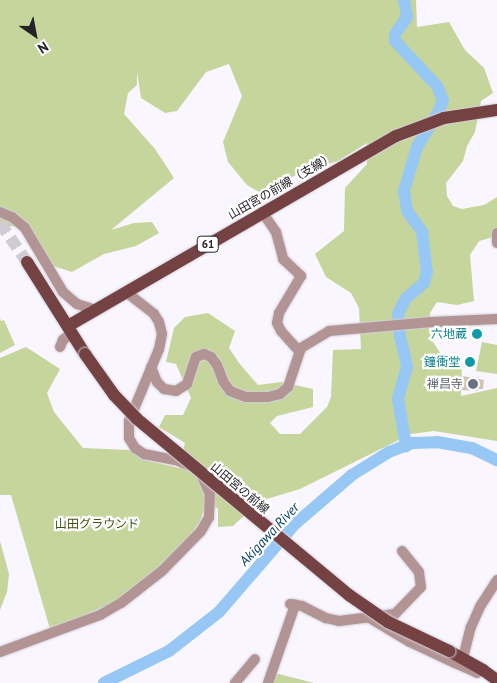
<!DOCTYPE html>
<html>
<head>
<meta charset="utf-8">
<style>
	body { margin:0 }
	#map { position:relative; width:497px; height:683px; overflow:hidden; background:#f9f6ff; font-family:"PT Sans","Noto Sans JP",sans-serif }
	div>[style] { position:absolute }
	.green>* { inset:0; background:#c5d59b }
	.river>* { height:12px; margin:-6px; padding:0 6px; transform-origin:6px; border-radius:6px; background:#97c7f5 }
	.building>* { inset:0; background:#d4c4b4 }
	.major-tunnel>* { height:12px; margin-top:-6px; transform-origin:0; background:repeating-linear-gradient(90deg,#cfccd4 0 12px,transparent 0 18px) }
	.roads { filter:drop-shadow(0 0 1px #d3d0d8) drop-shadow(0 0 1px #d3d0d8) }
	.minor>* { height:10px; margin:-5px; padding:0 5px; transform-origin:5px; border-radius:5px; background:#b39494 }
	.major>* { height:12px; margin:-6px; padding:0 6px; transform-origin:6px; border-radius:6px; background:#754244 }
	.bridges { filter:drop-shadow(0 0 1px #d3d0d8) drop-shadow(0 0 1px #d3d0d8) }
	.major-bridge>* { height:12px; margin:-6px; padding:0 6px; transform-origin:6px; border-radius:6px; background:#754244 }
	.dots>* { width:14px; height:14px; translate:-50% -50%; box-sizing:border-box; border:2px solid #fff; border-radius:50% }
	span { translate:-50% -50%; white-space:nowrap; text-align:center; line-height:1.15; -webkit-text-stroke:4.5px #fff; paint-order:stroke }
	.shield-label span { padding:1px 4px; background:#fff; border:1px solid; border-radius:4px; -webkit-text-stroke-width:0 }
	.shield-label { font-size:11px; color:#252229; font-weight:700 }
	.street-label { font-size:12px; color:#252229 }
	.culture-label { font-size:12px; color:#0d838f }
	.right { translate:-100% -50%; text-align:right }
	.worship-label { font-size:12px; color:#5b616d }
	.park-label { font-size:12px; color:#44520f }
	.water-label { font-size:14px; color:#083f69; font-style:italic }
	.north { position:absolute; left:10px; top:10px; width:50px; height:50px; -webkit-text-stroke:4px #fff; paint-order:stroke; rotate:147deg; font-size:14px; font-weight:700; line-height:20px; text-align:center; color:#252229 }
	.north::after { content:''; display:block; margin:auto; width:18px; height:22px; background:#252229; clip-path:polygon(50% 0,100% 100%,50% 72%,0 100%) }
</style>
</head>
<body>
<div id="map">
	<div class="green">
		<i style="clip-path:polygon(0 0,416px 0,417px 27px,449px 22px,465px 50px,484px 68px,493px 93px,481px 101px,475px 132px,467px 146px,463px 161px,446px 183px,447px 196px,453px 206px,462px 209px,484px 205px,497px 197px,497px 236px,479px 241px,470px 255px,474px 301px,457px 305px,437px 302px,430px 313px,433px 342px,445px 360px,462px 364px,461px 396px,497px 388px,497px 441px,434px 431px,411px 434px,300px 489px,260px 501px,233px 526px,218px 527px,218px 508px,205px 506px,200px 522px,191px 534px,174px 554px,151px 575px,114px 603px,50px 629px,11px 495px,0 495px,0 358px,26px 347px,60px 369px,47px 393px,54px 412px,83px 448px,129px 450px,141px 459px,179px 468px,185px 443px,159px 427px,165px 415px,183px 415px,191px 398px,176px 364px,166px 362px,174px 328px,185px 317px,208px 313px,235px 331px,229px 348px,239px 363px,258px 385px,282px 382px,313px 389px,313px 407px,277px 416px,270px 423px,280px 434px,300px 434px,327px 407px,331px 397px,333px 350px,361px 349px,359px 308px,351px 293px,326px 277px,315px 254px,344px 231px,345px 188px,367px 164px,367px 143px,338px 161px,303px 171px,274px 187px,259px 192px,247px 185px,228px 162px,223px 142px,242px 96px,229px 64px,206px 72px,177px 111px,165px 113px,141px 98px,137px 72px,137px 85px,128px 93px,124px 114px,155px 149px,174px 178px,111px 230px,134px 223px,152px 222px,159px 233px,136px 246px,104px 254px,72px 272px,50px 265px,22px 229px,13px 226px,0 227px)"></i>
		<i style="clip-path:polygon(0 318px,1px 321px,4px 320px,15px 345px,0 353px)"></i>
		<i style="clip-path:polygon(482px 342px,497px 345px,497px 374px,476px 371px)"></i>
		<i style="clip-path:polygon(0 541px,9px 574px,7px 592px,0 610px)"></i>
		<i style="clip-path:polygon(279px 674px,314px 683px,270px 683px,272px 676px)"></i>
	</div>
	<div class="river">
		<i style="left:404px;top:0;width:17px;rotate:80deg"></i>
		<i style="left:407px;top:17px;width:21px;rotate:125deg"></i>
		<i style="left:395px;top:34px;width:7px;rotate:90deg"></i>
		<i style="left:395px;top:41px;width:62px;rotate:47deg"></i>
		<i style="left:437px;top:86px;width:15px;rotate:67deg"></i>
		<i style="left:443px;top:100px;width:12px;rotate:110deg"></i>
		<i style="left:439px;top:111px;width:42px;rotate:121.4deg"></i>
		<i style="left:417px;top:147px;width:46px;rotate:106.5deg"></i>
		<i style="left:404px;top:191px;width:20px;rotate:81deg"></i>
		<i style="left:407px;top:211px;width:26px;rotate:54deg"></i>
		<i style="left:422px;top:232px;width:39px;rotate:83deg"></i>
		<i style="left:427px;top:271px;width:12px;rotate:104deg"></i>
		<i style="left:424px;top:283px;width:23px;rotate:140deg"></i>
		<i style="left:406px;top:298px;width:18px;rotate:117deg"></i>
		<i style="left:398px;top:314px;width:22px;rotate:85deg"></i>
		<i style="left:400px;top:336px;width:32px;rotate:77deg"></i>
		<i style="left:407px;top:367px;width:33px;rotate:106deg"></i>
		<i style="left:398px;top:399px;width:48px;rotate:80.3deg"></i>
		<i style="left:104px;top:683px;width:72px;rotate:-26.2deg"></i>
		<i style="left:169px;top:651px;width:63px;rotate:-38deg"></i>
		<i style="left:219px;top:612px;width:116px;rotate:-49.2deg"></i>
		<i style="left:295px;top:524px;width:75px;rotate:-40.7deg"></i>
		<i style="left:352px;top:475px;width:44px;rotate:-31.9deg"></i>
		<i style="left:389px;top:452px;width:26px;rotate:-21deg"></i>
		<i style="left:413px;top:443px;width:24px;rotate:-2deg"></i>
		<i style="left:437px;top:442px;width:36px;rotate:10deg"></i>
		<i style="left:472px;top:448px;width:28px;rotate:26deg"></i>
	</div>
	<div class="building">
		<i style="clip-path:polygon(463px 376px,484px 380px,483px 389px,478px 389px,477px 391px,462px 390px)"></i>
	</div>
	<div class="major-tunnel">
		<i style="left:0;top:223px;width:47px;rotate:55.3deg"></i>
	</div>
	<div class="roads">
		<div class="minor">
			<i style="left:0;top:212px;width:13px;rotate:23deg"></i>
			<i style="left:12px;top:217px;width:17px;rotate:40deg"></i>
			<i style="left:25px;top:228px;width:74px;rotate:59.3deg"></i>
			<i style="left:63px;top:292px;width:18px;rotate:41deg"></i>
			<i style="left:77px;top:304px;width:19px;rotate:18deg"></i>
			<i style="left:262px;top:212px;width:24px;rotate:55deg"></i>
			<i style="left:276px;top:232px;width:28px;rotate:75deg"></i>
			<i style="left:283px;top:259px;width:25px;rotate:43deg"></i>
			<i style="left:301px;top:276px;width:43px;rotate:120.7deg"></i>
			<i style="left:279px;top:313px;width:10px;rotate:101deg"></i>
			<i style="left:277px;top:323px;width:9px;rotate:63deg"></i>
			<i style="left:281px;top:331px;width:27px;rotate:48deg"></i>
			<i style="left:497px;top:233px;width:10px;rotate:90deg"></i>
			<i style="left:126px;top:292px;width:36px;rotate:38deg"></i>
			<i style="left:154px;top:314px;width:9px;rotate:58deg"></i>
			<i style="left:159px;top:322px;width:12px;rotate:76deg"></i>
			<i style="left:162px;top:334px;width:15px;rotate:101deg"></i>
			<i style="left:159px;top:349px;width:78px;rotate:112.6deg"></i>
			<i style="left:129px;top:421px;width:17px;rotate:90deg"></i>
			<i style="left:129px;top:438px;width:12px;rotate:59deg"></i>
			<i style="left:135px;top:448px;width:11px;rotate:34deg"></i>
			<i style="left:144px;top:454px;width:33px;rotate:11deg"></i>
			<i style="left:176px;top:460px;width:15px;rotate:23deg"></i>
			<i style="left:60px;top:347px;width:8px;rotate:-67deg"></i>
			<i style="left:63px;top:340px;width:11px;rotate:-38deg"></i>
			<i style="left:151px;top:367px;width:16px;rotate:68deg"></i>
			<i style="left:157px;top:382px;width:10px;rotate:45deg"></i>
			<i style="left:164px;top:389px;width:12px;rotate:9deg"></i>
			<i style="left:176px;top:391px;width:13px;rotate:-32deg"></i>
			<i style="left:187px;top:384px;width:28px;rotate:-72deg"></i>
			<i style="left:196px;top:357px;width:9px;rotate:-21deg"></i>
			<i style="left:204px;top:354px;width:8px;rotate:23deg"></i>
			<i style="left:211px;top:357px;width:10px;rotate:53deg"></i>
			<i style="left:217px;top:365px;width:17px;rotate:69deg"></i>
			<i style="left:223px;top:381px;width:12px;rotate:55deg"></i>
			<i style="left:230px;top:391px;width:17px;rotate:21deg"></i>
			<i style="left:246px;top:397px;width:22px"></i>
			<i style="left:268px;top:397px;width:12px;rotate:-14deg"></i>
			<i style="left:280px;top:394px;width:11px;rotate:-41deg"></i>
			<i style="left:288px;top:387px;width:41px;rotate:-71.6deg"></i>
			<i style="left:301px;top:348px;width:33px;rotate:-31deg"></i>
			<i style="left:329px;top:331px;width:103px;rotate:-5deg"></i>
			<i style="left:432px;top:322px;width:65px;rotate:-2.6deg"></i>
			<i style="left:290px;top:604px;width:12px;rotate:9deg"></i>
			<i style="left:302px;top:606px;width:27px;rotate:27deg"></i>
			<i style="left:326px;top:618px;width:13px;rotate:13deg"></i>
			<i style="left:339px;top:621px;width:56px;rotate:-7.1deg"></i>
			<i style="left:395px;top:614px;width:37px;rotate:-46deg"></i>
			<i style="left:421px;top:587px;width:15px;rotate:-98deg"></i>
			<i style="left:419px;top:572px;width:27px;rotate:-129deg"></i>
			<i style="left:368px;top:617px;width:49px;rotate:30.8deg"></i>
			<i style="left:410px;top:642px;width:50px;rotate:25deg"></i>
			<i style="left:455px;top:663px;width:24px;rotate:24deg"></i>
			<i style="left:477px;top:673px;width:6px;rotate:-31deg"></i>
			<i style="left:0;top:652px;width:107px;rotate:-20.3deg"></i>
			<i style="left:100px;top:615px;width:24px;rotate:-30deg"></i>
			<i style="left:121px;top:603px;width:52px;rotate:-38deg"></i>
			<i style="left:162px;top:571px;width:56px;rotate:-45.7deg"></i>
			<i style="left:201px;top:531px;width:16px;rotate:-60deg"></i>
			<i style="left:209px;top:517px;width:23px;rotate:-88deg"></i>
			<i style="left:210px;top:494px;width:21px;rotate:-115deg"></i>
			<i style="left:463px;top:658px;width:32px;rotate:-76deg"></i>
			<i style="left:471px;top:627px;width:24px;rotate:-66deg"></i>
			<i style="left:481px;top:605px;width:30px;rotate:-57deg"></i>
			<i style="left:235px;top:683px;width:31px;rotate:-50deg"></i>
			<i style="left:268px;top:683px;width:83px;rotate:-70.9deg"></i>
		</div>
		<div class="major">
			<i style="left:27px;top:262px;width:109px;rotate:57.8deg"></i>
			<i style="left:68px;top:326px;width:379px;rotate:-30.1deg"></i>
			<i style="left:396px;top:136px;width:51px;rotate:-20.6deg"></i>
			<i style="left:444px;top:118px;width:54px;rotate:-8.6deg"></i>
			<i style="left:449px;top:651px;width:39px;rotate:29deg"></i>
			<i style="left:483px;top:670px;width:17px;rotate:36deg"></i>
		</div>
	</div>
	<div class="bridges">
		<div class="major-bridge">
			<i style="left:85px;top:354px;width:50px;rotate:54.7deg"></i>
			<i style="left:114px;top:395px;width:33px;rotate:46deg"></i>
			<i style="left:137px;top:419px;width:276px;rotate:39.7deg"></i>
			<i style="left:349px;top:595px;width:47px;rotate:34.7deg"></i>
			<i style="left:388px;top:622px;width:68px;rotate:25.4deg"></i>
		</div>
	</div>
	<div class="dots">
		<i style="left:477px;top:334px;background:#0f9aa8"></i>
		<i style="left:470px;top:362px;background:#0f9aa8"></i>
		<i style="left:473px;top:384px;background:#6b7280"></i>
	</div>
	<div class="shield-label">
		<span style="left:208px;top:244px">61</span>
	</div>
	<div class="street-label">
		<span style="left:281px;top:186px;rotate:-30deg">山田宮の前線（支線）</span>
		<span style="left:240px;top:488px;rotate:40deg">山田宮の前線</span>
	</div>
	<div class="culture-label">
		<span class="right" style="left:467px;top:334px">六地蔵</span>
		<span class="right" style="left:460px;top:362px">鐘衝堂</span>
	</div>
	<div class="worship-label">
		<span class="right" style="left:463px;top:384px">禅昌寺</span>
	</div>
	<div class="park-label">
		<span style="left:97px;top:524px">山田グラウンド</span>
	</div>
	<div class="water-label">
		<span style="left:269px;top:534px;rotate:-47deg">Akigawa River</span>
	</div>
	<div class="north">N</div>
</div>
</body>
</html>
